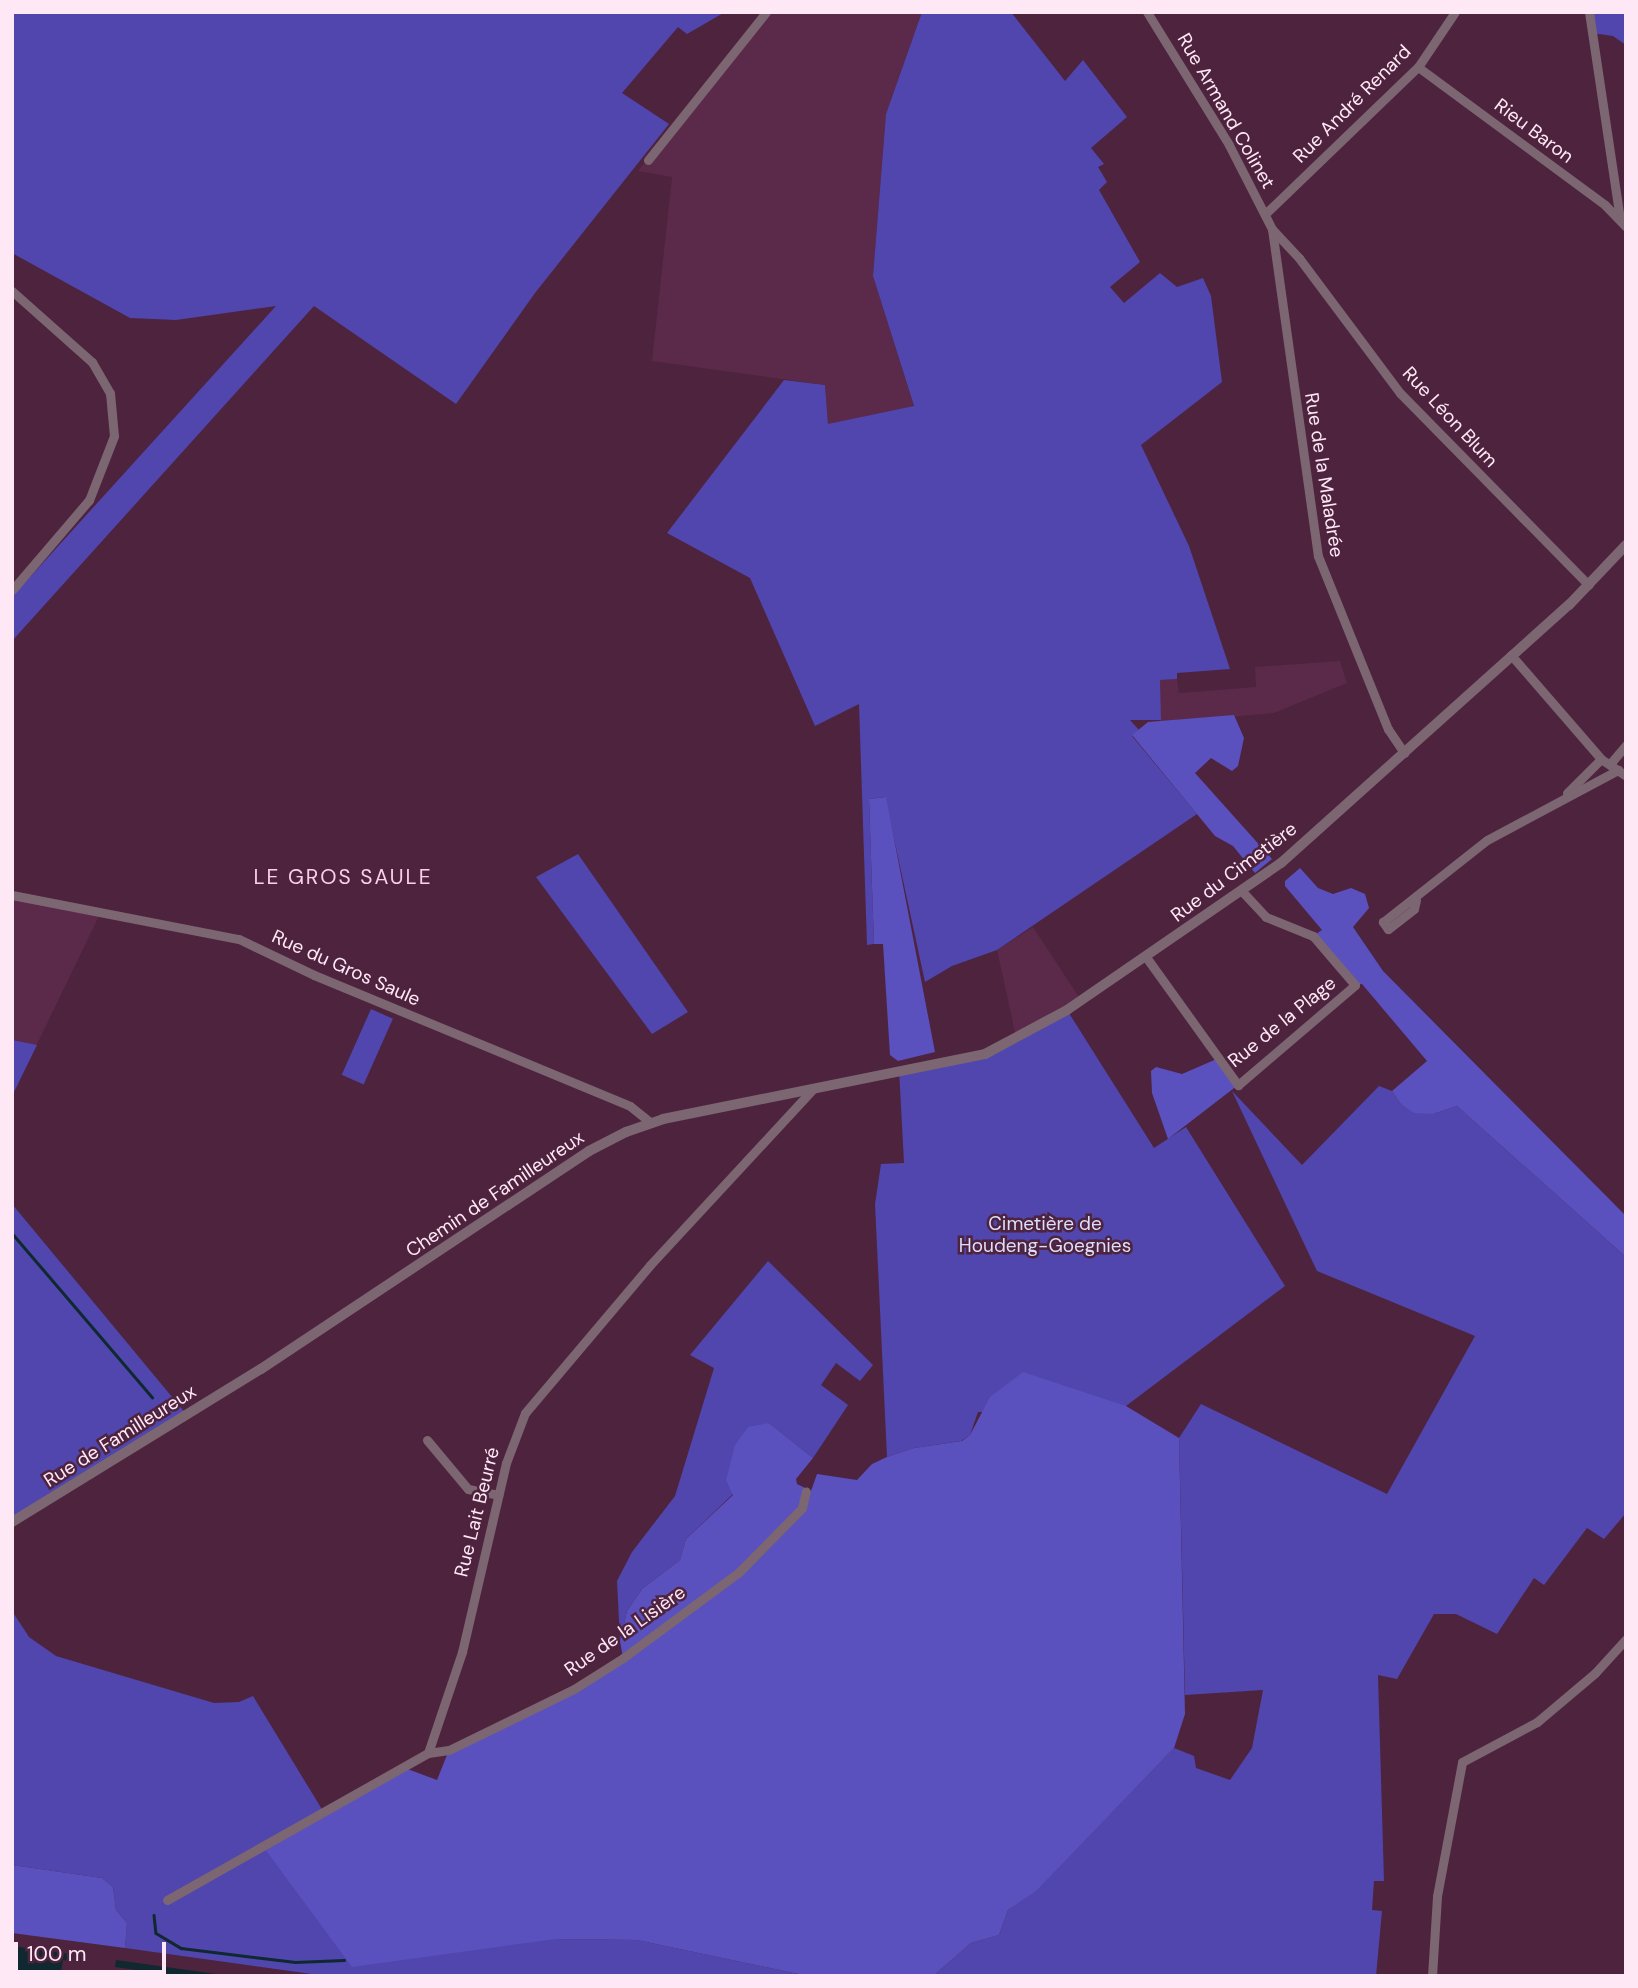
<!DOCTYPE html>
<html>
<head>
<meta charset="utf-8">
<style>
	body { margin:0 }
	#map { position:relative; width:1638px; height:1988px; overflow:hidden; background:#4e233e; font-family:"DM Sans",sans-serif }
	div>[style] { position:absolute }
	.built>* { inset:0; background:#5b2949 }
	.green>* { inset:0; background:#5046ad; transform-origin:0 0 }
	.forest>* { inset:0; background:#5a51be }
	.water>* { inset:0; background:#102830 }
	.stream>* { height:2.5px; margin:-1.25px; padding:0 1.25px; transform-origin:1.25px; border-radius:1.25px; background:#102830 }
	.minor>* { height:9px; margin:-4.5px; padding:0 4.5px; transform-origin:4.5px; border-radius:4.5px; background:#7b6672 }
	.tertiary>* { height:10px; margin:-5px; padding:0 5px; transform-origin:5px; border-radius:5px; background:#7b6672 }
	span { translate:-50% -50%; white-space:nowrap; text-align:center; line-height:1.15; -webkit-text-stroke:5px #4e233e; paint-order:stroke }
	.street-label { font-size:19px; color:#ffe8f5 }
	.park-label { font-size:19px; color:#dcdefb }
	.neighbourhood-label { font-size:21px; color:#fbcfe9; letter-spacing:2px }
	.frame { position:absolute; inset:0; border:14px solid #ffe8f5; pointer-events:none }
	.scale { position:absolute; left:14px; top:1942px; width:152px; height:32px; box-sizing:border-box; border:4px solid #ffe8f5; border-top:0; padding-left:9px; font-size:21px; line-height:24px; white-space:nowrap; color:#ffe8f5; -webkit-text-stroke:5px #4e233e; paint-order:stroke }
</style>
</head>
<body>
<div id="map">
	<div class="built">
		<i style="clip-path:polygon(766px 12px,922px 12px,886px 114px,873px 276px,914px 407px,828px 425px,825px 385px,652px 361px,672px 177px,638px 171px)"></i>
		<i style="clip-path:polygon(1340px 661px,1347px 683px,1274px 713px,1160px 723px,1159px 680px,1177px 679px,1179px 693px,1256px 687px,1255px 667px)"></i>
		<i style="clip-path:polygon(12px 896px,101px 912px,12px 1096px)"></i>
		<i style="clip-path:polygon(1033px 927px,1079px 997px,1016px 1037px,997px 950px)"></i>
	</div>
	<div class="green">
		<i style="clip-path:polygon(12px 12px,725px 12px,687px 34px,678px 27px,622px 93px,669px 124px,535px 293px,456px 404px,314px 306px,12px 641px,12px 597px,276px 306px,176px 320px,130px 318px,12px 253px)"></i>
		<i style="clip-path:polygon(922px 12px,1011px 12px,1065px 81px,1083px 60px,1127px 117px,1091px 148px,1104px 164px,1098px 167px,1107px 182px,1099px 190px,1140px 262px,1110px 287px,1124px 303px,1160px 273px,1177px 287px,1203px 278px,1211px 296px,1222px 382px,1141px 445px,1189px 546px,1230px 669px,1177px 673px,1177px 679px,1160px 680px,1161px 720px,1130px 720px,1139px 730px,1132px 736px,1197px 814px,997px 950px,952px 966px,925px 982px,885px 797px,869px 799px,874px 944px,867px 945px,859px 704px,815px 726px,750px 578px,667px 533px,784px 380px,825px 385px,828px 424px,914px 406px,873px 276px,886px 114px)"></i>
		<i style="clip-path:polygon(1589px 12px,1626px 12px,1626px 45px,1613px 36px,1592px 33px)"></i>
		<i style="clip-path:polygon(578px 854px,688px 1012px,652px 1034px,536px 877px)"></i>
		<i style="left:371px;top:1009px;width:24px;height:72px;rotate:24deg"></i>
		<i style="clip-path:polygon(1067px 1010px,1154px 1148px,1186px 1127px,1285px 1286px,1126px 1406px,978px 1412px,970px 1435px,961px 1441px,914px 1448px,887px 1457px,875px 1204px,881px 1164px,904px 1163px,899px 1069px,972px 1057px)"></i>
		<i style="clip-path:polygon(12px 1040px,37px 1045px,12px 1096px)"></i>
		<i style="clip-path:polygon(1379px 1086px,1392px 1091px,1400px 1103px,1433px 1114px,1457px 1106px,1626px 1257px,1626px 1513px,1604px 1539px,1587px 1528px,1544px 1585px,1534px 1578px,1497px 1634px,1456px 1614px,1434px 1614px,1397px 1679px,1378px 1675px,1384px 1881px,1374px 1881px,1372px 1910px,1382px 1911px,1376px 1976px,933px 1976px,971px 1943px,999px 1935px,1008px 1910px,1036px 1890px,1174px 1748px,1194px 1756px,1196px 1768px,1230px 1780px,1252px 1748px,1263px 1690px,1185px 1695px,1179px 1438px,1201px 1404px,1387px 1494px,1475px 1336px,1317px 1271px,1232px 1091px,1302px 1165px)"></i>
		<i style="clip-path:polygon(12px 1204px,187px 1415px,12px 1522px)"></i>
		<i style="clip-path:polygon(768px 1261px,873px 1365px,860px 1381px,836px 1363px,821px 1385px,848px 1405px,813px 1458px,769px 1423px,733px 1494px,686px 1539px,680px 1560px,642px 1589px,627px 1611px,620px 1641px,617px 1581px,632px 1552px,675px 1496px,714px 1368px,690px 1355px)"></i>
		<i style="clip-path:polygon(12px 1611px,29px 1637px,56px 1656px,214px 1703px,239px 1702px,253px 1696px,323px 1811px,556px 1939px,637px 1940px,808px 1976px,326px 1976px,125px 1948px,127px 1923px,116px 1910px,113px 1887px,102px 1878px,12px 1865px)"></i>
	</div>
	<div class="forest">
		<i style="clip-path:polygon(1234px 715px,1244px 738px,1238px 766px,1232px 771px,1211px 758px,1195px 773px,1272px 859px,1255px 873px,1233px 846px,1215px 836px,1132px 735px,1148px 722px)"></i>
		<i style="clip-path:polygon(886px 797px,935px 1052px,898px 1061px,890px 1055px,883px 944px,874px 944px,869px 799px)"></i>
		<i style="clip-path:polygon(1300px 868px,1318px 888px,1333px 894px,1351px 888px,1365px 894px,1369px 908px,1353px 927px,1383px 971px,1626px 1216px,1626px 1257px,1457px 1106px,1433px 1114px,1414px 1113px,1400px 1103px,1392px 1091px,1427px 1061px,1362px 984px,1355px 985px,1313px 936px,1322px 930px,1285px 886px,1285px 881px)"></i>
		<i style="clip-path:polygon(1219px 1058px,1238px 1085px,1168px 1139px,1152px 1093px,1151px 1071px,1156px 1067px,1182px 1074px)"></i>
		<i style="clip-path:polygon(1023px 1372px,1126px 1406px,1179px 1438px,1185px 1714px,1174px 1748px,1036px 1891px,1008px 1910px,999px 1935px,971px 1943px,933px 1976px,808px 1976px,637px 1940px,556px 1939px,352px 1967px,262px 1845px,402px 1767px,437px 1780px,449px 1750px,574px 1689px,623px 1658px,620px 1641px,627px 1611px,642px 1589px,680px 1560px,686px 1539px,733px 1495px,726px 1480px,735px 1445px,748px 1427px,769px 1423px,813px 1458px,796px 1479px,797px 1484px,811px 1491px,817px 1474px,857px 1480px,872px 1464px,887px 1457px,914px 1448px,962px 1441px,970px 1435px,990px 1397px)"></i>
		<i style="clip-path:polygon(12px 1865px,102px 1878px,113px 1887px,116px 1910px,127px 1923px,125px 1948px,12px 1933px)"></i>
	</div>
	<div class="water">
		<i style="clip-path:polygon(12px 1946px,85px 1956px,84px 1963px,63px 1960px,61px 1972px,84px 1976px,12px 1976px)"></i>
		<i style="clip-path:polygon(116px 1960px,230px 1976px,144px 1976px,144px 1971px,115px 1967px)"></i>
	</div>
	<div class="stream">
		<i style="left:12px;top:1233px;width:216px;rotate:49.5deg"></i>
		<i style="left:154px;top:1915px;width:18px;rotate:84deg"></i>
		<i style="left:156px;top:1933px;width:29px;rotate:31deg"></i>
		<i style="left:181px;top:1948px;width:115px;rotate:7deg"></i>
		<i style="left:295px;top:1962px;width:49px;rotate:-2.3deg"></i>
	</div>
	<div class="minor">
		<i style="left:1147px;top:12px;width:156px;rotate:58.3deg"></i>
		<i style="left:1229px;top:145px;width:94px;rotate:62.9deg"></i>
		<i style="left:1272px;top:229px;width:40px;rotate:47deg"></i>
		<i style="left:1299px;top:258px;width:169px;rotate:53.2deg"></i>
		<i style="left:1400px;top:393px;width:269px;rotate:45.5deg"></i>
		<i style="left:1589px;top:12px;width:209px;rotate:81.5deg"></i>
		<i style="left:1418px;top:67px;width:232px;rotate:36.4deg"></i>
		<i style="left:1605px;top:205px;width:30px;rotate:46deg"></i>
		<i style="left:648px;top:160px;width:189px;rotate:-51.4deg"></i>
		<i style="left:1265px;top:214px;width:212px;rotate:-43.9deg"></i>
		<i style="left:1418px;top:67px;width:66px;rotate:-56.1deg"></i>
		<i style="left:1272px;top:229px;width:330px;rotate:82deg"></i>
		<i style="left:1318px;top:556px;width:187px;rotate:68deg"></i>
		<i style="left:1388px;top:729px;width:29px;rotate:56deg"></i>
		<i style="left:12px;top:291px;width:107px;rotate:41.6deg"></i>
		<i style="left:92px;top:362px;width:36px;rotate:60deg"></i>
		<i style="left:110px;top:393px;width:43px;rotate:84.7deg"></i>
		<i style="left:114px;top:436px;width:69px;rotate:111.3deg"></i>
		<i style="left:89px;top:500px;width:118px;rotate:130.5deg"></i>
		<i style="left:1511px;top:655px;width:138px;rotate:49.1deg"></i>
		<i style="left:1601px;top:759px;width:30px;rotate:34deg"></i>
		<i style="left:1610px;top:764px;width:25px;rotate:-50deg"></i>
		<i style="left:1567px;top:793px;width:48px;rotate:-45deg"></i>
		<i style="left:12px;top:895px;width:231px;rotate:11deg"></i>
		<i style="left:239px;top:939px;width:83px;rotate:25.6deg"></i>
		<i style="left:314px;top:975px;width:342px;rotate:22.5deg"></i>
		<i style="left:630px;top:1106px;width:26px;rotate:39deg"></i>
		<i style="left:1416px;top:900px;width:9px;rotate:103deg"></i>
		<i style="left:1414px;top:909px;width:33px;rotate:142deg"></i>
		<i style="left:1388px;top:929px;width:9px;rotate:-126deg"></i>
		<i style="left:1383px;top:922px;width:132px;rotate:-38.3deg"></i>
		<i style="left:1487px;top:840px;width:149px;rotate:-28.1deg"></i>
		<i style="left:1146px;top:957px;width:158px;rotate:54.3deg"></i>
		<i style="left:1238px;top:1085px;width:154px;rotate:-40.5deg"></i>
		<i style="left:1355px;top:985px;width:65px;rotate:-130.6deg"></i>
		<i style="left:1313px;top:936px;width:51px;rotate:-158deg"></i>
		<i style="left:1266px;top:917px;width:34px;rotate:-133deg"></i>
		<i style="left:427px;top:1440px;width:64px;rotate:50.1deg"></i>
		<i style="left:468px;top:1489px;width:31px;rotate:11deg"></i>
		<i style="left:428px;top:1753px;width:21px;rotate:-8deg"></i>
		<i style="left:449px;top:1750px;width:139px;rotate:-26deg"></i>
		<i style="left:574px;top:1689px;width:58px;rotate:-32.3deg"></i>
		<i style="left:623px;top:1658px;width:143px;rotate:-36.5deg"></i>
		<i style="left:738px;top:1573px;width:91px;rotate:-45.4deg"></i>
		<i style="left:802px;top:1508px;width:17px;rotate:-77deg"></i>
		<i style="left:167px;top:1900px;width:300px;rotate:-29.4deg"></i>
		<i style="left:428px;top:1753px;width:107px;rotate:-71.4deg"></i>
		<i style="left:462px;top:1652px;width:194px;rotate:-76.9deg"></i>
		<i style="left:506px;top:1463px;width:53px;rotate:-69.2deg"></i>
		<i style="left:525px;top:1413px;width:194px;rotate:-49.8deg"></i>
		<i style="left:650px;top:1265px;width:241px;rotate:-47.2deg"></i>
		<i style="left:1432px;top:1976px;width:80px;rotate:-86.4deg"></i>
		<i style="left:1437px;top:1896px;width:136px;rotate:-79.4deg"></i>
		<i style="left:1462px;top:1762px;width:85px;rotate:-28.1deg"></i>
		<i style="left:1537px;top:1722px;width:76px;rotate:-40.2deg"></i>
		<i style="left:1595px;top:1673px;width:46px;rotate:-47.6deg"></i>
	</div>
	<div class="tertiary">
		<i style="left:12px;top:1522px;width:292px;rotate:-31.6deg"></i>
		<i style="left:261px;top:1369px;width:394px;rotate:-33.6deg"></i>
		<i style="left:589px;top:1151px;width:42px;rotate:-27.2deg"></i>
		<i style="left:626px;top:1132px;width:39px;rotate:-19deg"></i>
		<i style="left:663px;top:1119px;width:328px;rotate:-11.4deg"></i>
		<i style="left:985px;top:1054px;width:93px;rotate:-28.2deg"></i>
		<i style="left:1067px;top:1010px;width:260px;rotate:-34.5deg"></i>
		<i style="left:1281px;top:863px;width:387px;rotate:-41.9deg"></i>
		<i style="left:1569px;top:605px;width:83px;rotate:-46.5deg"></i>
	</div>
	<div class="street-label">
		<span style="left:1352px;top:104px;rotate:-45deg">Rue André Renard</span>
		<span style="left:1226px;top:111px;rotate:60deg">Rue Armand Colinet</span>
		<span style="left:1534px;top:131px;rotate:37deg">Rieu Baron</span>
		<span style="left:1450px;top:417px;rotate:47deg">Rue Léon Blum</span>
		<span style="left:1324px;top:475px;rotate:81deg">Rue de la Maladrée</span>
		<span style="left:1234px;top:872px;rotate:-37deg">Rue du Cimetière</span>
		<span style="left:346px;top:968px;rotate:24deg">Rue du Gros Saule</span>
		<span style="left:1282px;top:1022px;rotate:-39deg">Rue de la Plage</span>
		<span style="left:495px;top:1194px;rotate:-34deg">Chemin de Familleureux</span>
		<span style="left:120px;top:1436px;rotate:-32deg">Rue de Familleureux</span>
		<span style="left:477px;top:1512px;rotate:-76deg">Rue Lait Beurré</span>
		<span style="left:625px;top:1631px;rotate:-35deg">Rue de la Lisière</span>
	</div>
	<div class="park-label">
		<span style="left:1045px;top:1235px">Cimetière de<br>Houdeng-Goegnies</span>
	</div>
	<div class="neighbourhood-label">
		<span style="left:343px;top:877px">LE GROS SAULE</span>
	</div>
	<div class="frame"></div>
	<div class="scale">100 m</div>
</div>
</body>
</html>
